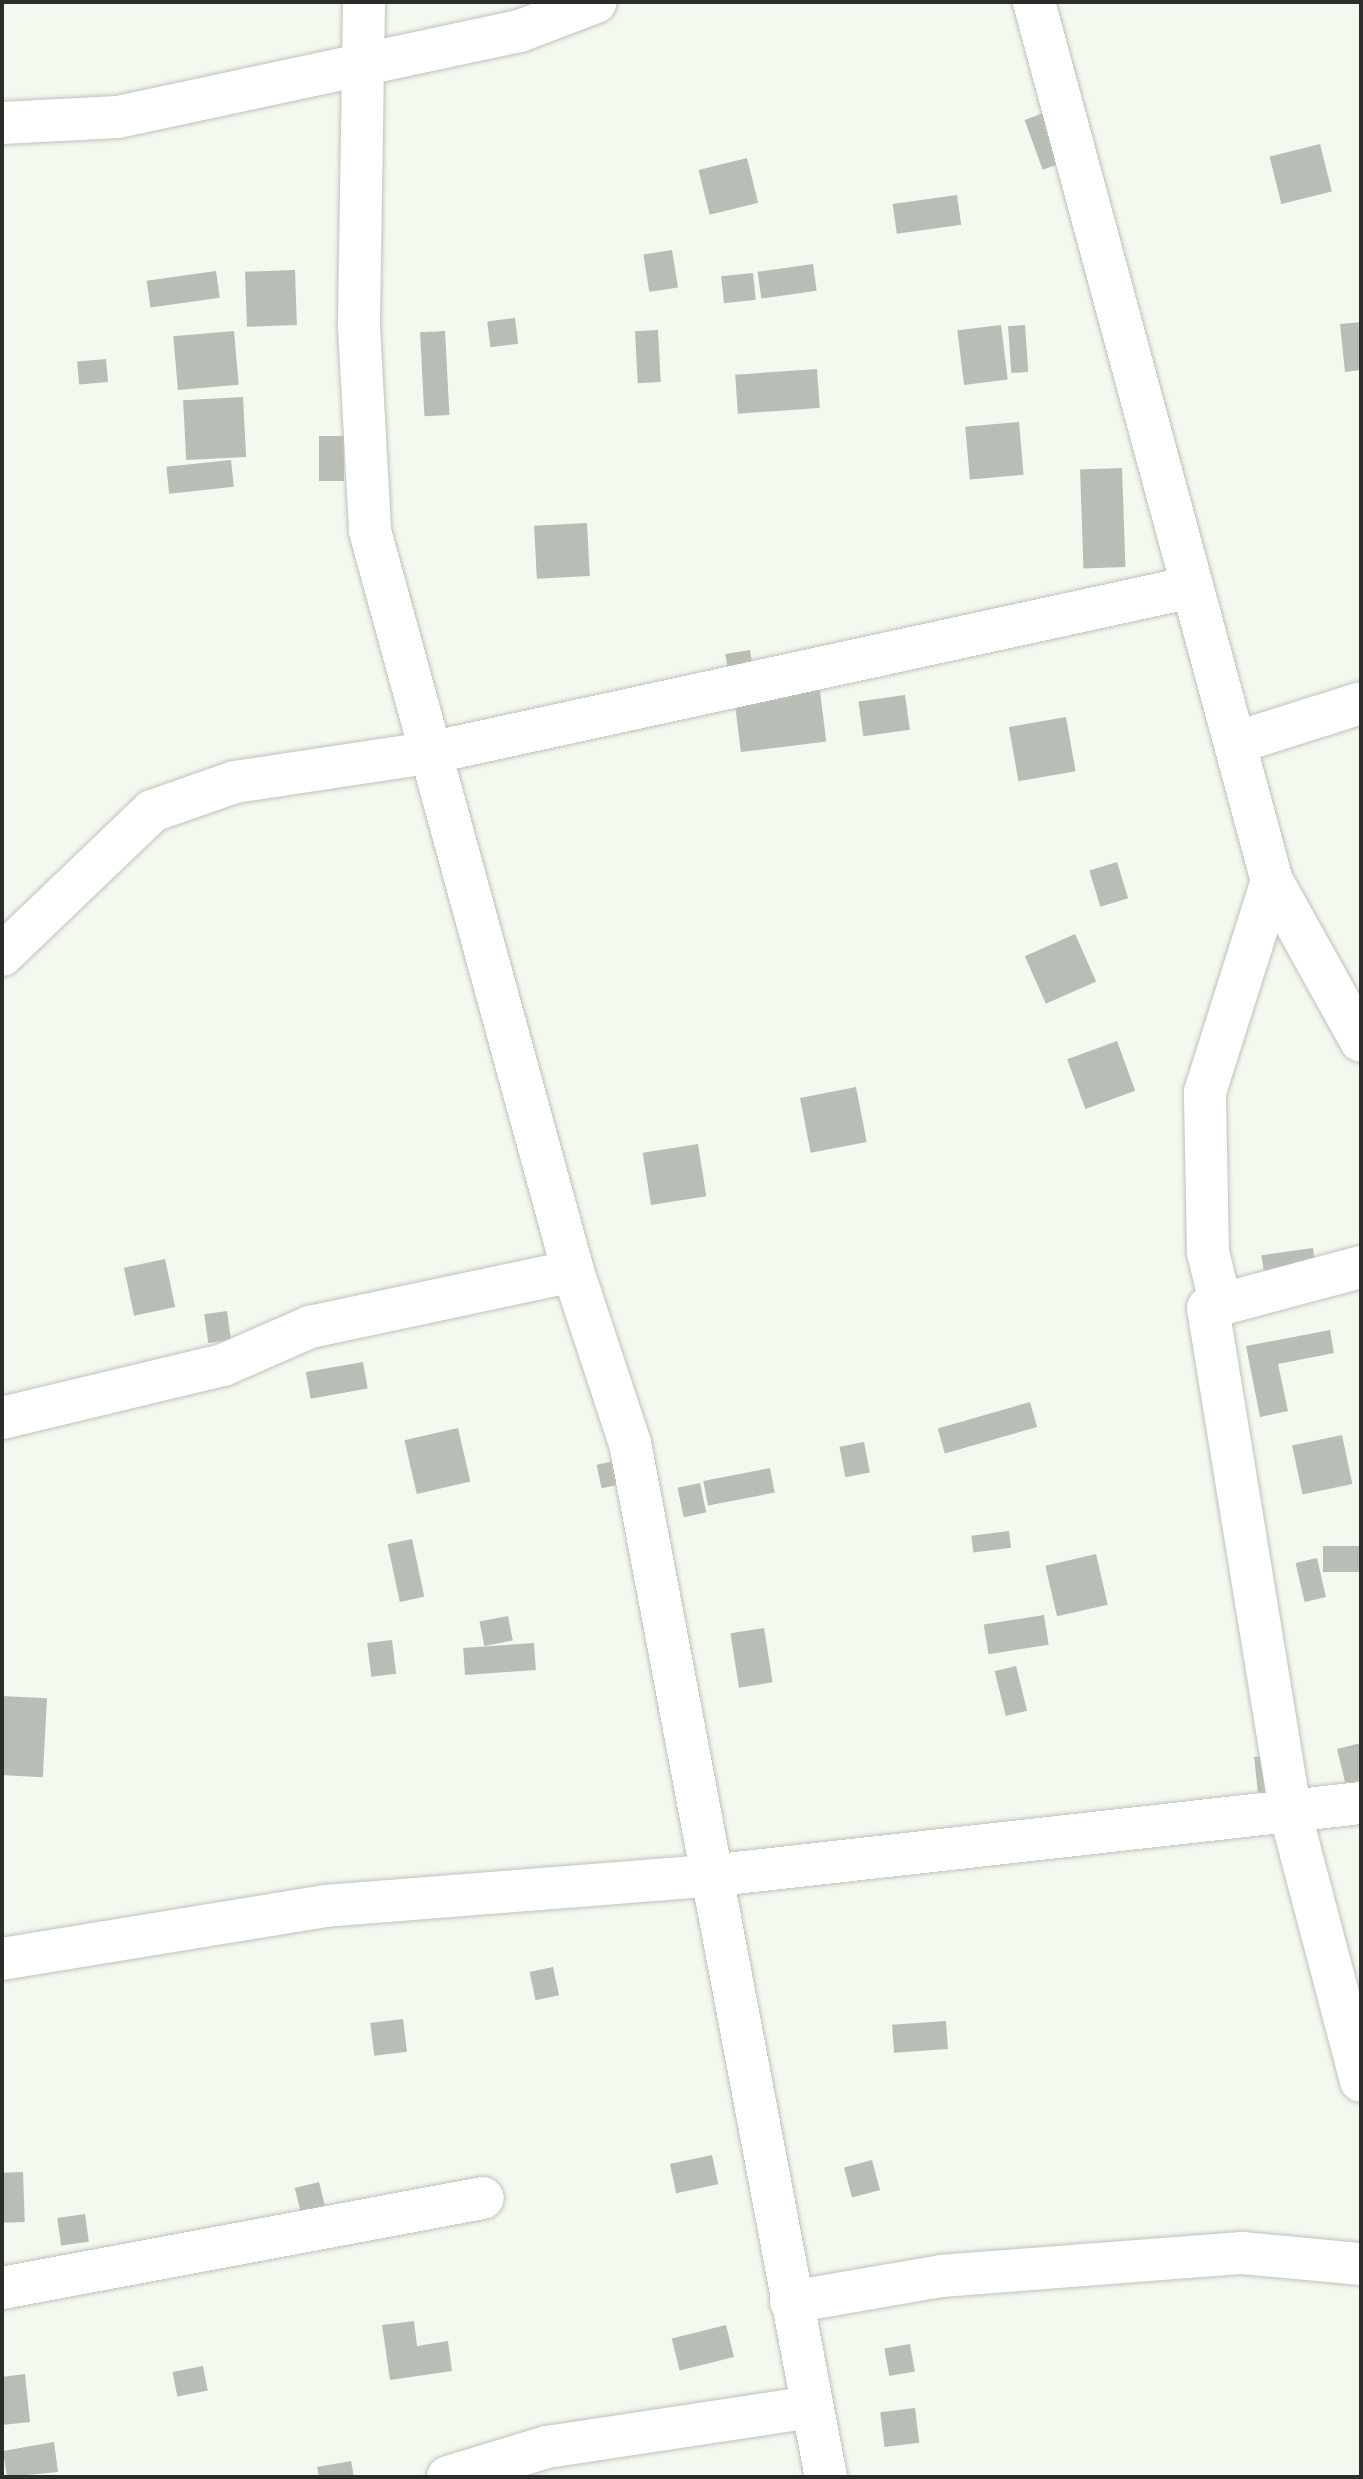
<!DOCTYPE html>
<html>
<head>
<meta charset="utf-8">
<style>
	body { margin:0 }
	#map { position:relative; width:1363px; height:2479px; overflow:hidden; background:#f4f9f0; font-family:Inter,sans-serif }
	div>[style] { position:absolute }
	.building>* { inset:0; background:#b8beb5; transform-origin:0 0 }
	.roads { filter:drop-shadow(0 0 2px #bdc3ba) drop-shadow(0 0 2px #bdc3ba) }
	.street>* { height:42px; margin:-21px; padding:0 21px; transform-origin:21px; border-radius:21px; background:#fff }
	span { translate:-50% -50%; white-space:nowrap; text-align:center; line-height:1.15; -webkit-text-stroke:7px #f4f9f0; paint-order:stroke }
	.frame { position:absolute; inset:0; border:4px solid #2a2d29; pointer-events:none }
</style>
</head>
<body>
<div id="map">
	<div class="building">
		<i style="left:1049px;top:111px;width:53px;height:26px;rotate:70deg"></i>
		<i style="left:1320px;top:144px;width:49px;height:52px;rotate:76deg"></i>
		<i style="left:747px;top:158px;width:46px;height:50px;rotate:76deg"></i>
		<i style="left:957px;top:195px;width:30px;height:65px;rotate:82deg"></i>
		<i style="left:672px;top:250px;width:38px;height:29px;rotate:81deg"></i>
		<i style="left:813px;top:264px;width:27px;height:56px;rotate:82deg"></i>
		<i style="left:295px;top:270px;width:55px;height:50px;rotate:88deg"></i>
		<i style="left:216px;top:271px;width:27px;height:70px;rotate:82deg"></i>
		<i style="left:753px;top:273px;width:27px;height:32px;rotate:84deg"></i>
		<i style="left:515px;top:318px;width:26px;height:28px;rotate:83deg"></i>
		<i style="clip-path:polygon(1361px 322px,1361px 370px,1345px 372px,1340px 324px)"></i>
		<i style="left:1001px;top:325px;width:55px;height:44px;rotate:83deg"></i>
		<i style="left:1025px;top:325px;width:47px;height:17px;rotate:86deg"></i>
		<i style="left:658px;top:330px;width:52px;height:23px;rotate:87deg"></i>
		<i style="left:234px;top:331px;width:54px;height:61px;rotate:85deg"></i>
		<i style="left:445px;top:331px;width:84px;height:25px;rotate:87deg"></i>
		<i style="left:106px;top:359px;width:23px;height:29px;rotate:85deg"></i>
		<i style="left:817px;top:369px;width:39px;height:82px;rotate:86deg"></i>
		<i style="left:243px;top:397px;width:60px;height:60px;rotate:87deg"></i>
		<i style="left:1019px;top:422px;width:53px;height:54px;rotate:85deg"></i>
		<i style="left:319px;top:436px;width:25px;height:45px"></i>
		<i style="left:231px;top:460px;width:27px;height:65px;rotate:84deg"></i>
		<i style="left:1122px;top:468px;width:99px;height:42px;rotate:88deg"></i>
		<i style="left:587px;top:523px;width:53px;height:53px;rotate:87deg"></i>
		<i style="left:750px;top:650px;width:31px;height:25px;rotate:81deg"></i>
		<i style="left:819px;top:683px;width:59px;height:86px;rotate:83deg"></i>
		<i style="left:905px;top:695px;width:35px;height:47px;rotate:82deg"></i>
		<i style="left:1066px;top:717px;width:55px;height:58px;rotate:80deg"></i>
		<i style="left:1117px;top:862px;width:38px;height:29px;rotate:73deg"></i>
		<i style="left:1075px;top:934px;width:52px;height:55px;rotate:66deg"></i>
		<i style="left:1117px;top:1041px;width:53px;height:53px;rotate:70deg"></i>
		<i style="left:856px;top:1087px;width:56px;height:57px;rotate:79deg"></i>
		<i style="left:698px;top:1144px;width:53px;height:56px;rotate:81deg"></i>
		<i style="left:1313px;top:1248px;width:29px;height:52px;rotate:82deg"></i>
		<i style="left:165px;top:1259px;width:49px;height:42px;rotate:78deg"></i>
		<i style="left:227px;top:1311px;width:29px;height:23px;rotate:82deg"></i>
		<i style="clip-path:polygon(1330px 1330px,1334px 1353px,1278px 1364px,1288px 1411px,1260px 1417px,1246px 1346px)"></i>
		<i style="left:363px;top:1362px;width:27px;height:58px;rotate:80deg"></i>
		<i style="left:1030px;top:1402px;width:26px;height:96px;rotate:74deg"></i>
		<i style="left:458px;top:1428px;width:55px;height:55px;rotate:77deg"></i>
		<i style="left:1342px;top:1435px;width:50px;height:51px;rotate:78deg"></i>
		<i style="left:864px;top:1442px;width:31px;height:25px;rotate:79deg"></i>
		<i style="left:624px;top:1459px;width:24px;height:28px;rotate:78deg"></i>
		<i style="left:770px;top:1468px;width:25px;height:68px;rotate:79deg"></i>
		<i style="left:700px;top:1483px;width:30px;height:23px;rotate:78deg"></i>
		<i style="left:1009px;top:1531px;width:17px;height:38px;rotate:83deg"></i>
		<i style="left:412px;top:1539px;width:59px;height:25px;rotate:78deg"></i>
		<i style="left:1361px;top:1546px;width:26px;height:38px;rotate:90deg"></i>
		<i style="left:1096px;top:1554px;width:52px;height:52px;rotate:77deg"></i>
		<i style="left:1317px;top:1558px;width:40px;height:22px;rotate:77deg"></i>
		<i style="left:1044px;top:1615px;width:30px;height:61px;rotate:81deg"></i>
		<i style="left:508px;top:1616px;width:25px;height:29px;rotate:79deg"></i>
		<i style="left:764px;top:1628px;width:55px;height:34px;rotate:81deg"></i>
		<i style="left:392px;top:1640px;width:34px;height:25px;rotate:83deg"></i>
		<i style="left:534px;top:1643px;width:27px;height:71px;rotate:86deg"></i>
		<i style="left:1016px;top:1666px;width:46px;height:22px;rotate:76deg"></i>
		<i style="left:2px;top:1696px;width:45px;height:79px;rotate:3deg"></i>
		<i style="clip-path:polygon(1361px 1743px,1361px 1795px,1349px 1798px,1337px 1749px)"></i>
		<i style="left:1283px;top:1754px;width:48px;height:29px;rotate:84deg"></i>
		<i style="left:553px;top:1967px;width:29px;height:24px;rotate:78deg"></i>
		<i style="left:403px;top:2019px;width:33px;height:33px;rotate:83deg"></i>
		<i style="left:946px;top:2021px;width:28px;height:54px;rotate:86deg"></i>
		<i style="left:712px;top:2155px;width:30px;height:43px;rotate:78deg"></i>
		<i style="left:872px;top:2160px;width:31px;height:29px;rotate:75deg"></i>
		<i style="left:23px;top:2172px;width:50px;height:21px;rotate:88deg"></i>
		<i style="left:319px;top:2182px;width:30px;height:25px;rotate:76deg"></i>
		<i style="left:85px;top:2214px;width:28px;height:28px;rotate:82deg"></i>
		<i style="clip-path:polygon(414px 2321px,417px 2346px,448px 2341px,452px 2371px,390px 2380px,382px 2325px)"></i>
		<i style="left:726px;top:2325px;width:33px;height:56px;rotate:76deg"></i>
		<i style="left:910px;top:2344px;width:28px;height:26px;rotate:80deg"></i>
		<i style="left:203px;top:2366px;width:25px;height:31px;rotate:79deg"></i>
		<i style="clip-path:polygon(25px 2374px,30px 2422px,2px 2425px,2px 2377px)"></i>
		<i style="left:915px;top:2408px;width:35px;height:35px;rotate:83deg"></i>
		<i style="clip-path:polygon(54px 2442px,58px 2472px,7px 2477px,3px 2451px)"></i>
		<i style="clip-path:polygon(351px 2461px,354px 2477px,319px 2477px,317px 2467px)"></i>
	</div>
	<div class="roads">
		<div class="street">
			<i style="left:364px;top:2px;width:324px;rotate:90.9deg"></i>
			<i style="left:359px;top:326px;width:205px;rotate:86.9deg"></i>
			<i style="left:370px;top:531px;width:767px;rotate:74.66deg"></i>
			<i style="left:573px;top:1271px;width:181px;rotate:71.7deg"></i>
			<i style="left:630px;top:1443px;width:1052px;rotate:79.27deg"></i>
			<i style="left:1034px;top:2px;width:911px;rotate:74.85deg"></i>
			<i style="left:1272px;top:881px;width:183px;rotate:60.9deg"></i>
			<i style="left:2px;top:123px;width:116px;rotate:-3deg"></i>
			<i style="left:118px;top:117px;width:411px;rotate:-12.1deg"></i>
			<i style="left:520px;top:31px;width:81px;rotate:-20.9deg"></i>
			<i style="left:1235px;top:743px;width:132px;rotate:-17.6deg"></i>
			<i style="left:2px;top:955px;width:208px;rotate:-43.8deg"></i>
			<i style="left:152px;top:811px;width:88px;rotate:-19.3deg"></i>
			<i style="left:235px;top:782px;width:201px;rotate:-8.6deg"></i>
			<i style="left:434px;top:752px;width:776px;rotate:-12.28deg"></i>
			<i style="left:1361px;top:1267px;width:158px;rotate:165deg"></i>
			<i style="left:1208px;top:1308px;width:515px;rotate:80.72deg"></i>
			<i style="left:1291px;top:1816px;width:274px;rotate:75.2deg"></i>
			<i style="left:1220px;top:1301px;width:50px;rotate:-103.8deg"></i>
			<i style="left:1208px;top:1252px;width:160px;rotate:-91.1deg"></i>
			<i style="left:1205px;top:1092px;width:221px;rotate:-72.4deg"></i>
			<i style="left:2px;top:1418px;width:227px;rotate:-13.5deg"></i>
			<i style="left:223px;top:1365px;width:95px;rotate:-23.6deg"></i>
			<i style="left:310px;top:1327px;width:269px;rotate:-12deg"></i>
			<i style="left:2px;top:1959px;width:327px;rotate:-9.3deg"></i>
			<i style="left:325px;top:1906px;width:385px;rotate:-4.5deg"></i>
			<i style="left:709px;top:1876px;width:656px;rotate:-6.39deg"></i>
			<i style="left:2px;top:2288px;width:489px;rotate:-10.6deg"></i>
			<i style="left:791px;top:2302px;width:152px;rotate:-9.8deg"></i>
			<i style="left:941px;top:2276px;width:302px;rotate:-4.4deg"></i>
			<i style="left:1242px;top:2253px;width:120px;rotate:5.3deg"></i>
			<i style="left:448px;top:2477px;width:103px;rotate:-16.9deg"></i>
			<i style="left:547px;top:2447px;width:266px;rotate:-8.6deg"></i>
		</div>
	</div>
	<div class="frame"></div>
</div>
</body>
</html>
